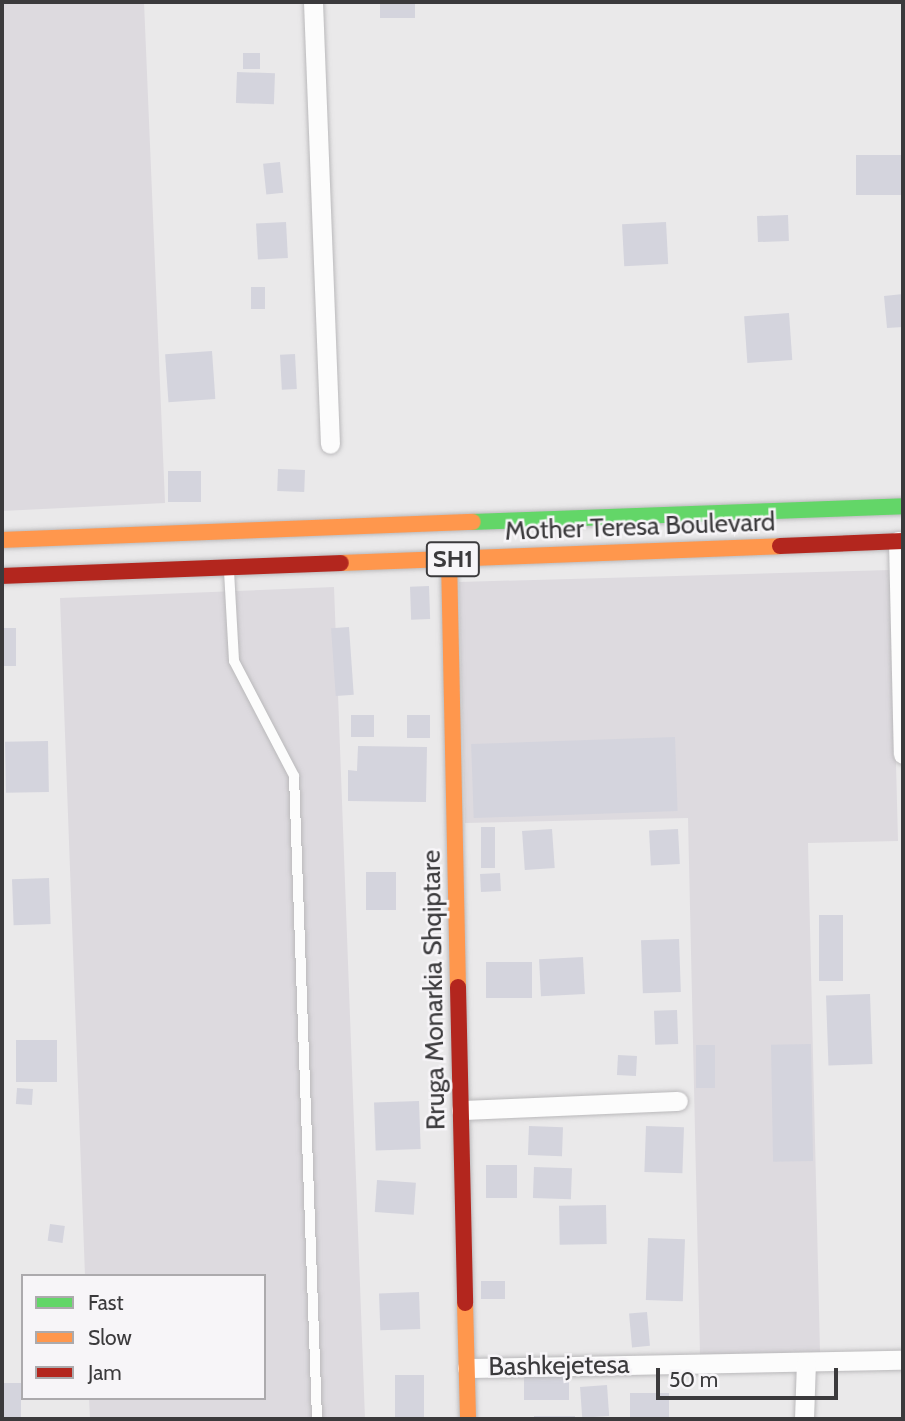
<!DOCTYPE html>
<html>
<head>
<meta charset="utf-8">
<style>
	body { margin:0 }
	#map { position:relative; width:905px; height:1421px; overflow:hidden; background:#eae9ea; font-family:Cabin,sans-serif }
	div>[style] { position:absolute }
	.built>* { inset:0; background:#dddadf }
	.building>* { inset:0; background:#d4d4dd; transform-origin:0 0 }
	.roads { filter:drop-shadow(0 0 2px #bab9bb) drop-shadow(0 0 2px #bab9bb) }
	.lane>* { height:10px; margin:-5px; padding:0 5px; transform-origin:5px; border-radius:5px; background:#fcfcfc }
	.street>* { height:19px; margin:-9.5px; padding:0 9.5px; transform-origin:9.5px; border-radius:9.5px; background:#fcfcfc }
	.fast>* { height:16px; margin:-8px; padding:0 8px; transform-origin:8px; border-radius:8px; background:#63d668 }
	.slow>* { height:16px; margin:-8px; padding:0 8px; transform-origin:8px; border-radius:8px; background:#ff974d }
	.jam>* { height:16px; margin:-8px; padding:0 8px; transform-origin:8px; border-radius:8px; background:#b3261e }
	span { translate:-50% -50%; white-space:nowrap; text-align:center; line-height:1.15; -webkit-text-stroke:5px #f7f5f8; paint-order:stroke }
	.shield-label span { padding:2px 5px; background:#f7f5f8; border:2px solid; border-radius:5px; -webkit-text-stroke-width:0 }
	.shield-label { font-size:24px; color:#3b3a3c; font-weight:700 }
	.street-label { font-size:26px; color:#3b3a3c }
	.frame { position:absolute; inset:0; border:4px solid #3b3a3c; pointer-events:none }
	.legend { position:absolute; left:21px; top:1274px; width:245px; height:126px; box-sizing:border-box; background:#f7f5f8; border:2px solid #acaaad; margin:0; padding:9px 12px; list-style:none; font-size:21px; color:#3b3a3c }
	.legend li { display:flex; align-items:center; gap:14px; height:35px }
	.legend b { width:35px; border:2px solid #acaaad }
	.scale { position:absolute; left:656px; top:1368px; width:182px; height:32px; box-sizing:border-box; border:4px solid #3b3a3c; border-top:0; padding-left:9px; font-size:21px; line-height:24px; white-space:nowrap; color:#3b3a3c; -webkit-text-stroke:5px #f7f5f8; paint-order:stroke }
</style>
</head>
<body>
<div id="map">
	<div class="built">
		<i style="clip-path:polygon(2px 2px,144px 2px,165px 503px,2px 511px)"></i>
		<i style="clip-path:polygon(891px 570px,898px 841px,808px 843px,820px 1352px,700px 1355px,688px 818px,465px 823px,459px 582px)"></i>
		<i style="clip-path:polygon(334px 587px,365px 1419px,90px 1419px,89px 1398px,264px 1398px,264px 1276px,85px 1276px,60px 598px)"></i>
	</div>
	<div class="building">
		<i style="left:380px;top:2px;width:35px;height:16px"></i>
		<i style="left:243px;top:53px;width:17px;height:16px"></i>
		<i style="left:237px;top:72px;width:38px;height:31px;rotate:2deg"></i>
		<i style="left:903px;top:155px;width:40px;height:47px;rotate:90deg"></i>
		<i style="left:280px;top:162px;width:31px;height:17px;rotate:84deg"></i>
		<i style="left:788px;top:215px;width:26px;height:31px;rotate:88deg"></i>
		<i style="left:286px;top:222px;width:36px;height:30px;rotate:87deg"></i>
		<i style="left:666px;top:222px;width:42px;height:44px;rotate:87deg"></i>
		<i style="left:251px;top:287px;width:14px;height:22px"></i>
		<i style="clip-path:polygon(903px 294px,903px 327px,887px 328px,884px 296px)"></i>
		<i style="left:789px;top:313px;width:47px;height:45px;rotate:86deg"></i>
		<i style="left:212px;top:351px;width:48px;height:47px;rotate:86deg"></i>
		<i style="left:295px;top:354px;width:35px;height:15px;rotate:87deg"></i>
		<i style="left:278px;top:469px;width:27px;height:22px;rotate:2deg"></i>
		<i style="left:168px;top:471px;width:33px;height:31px"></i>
		<i style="left:429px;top:586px;width:33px;height:19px;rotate:88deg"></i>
		<i style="left:349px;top:627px;width:68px;height:18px;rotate:86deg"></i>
		<i style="left:2px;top:628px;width:14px;height:38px"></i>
		<i style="left:351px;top:715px;width:23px;height:22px"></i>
		<i style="left:407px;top:715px;width:23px;height:23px"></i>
		<i style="left:675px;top:737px;width:74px;height:204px;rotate:88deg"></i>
		<i style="left:48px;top:741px;width:51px;height:43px;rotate:89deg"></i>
		<i style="clip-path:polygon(358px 746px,427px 747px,426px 802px,348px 801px,348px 770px,357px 771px)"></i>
		<i style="left:481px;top:827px;width:14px;height:41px"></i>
		<i style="left:552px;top:829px;width:39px;height:30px;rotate:86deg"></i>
		<i style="left:678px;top:829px;width:35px;height:29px;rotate:87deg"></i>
		<i style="left:366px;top:872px;width:30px;height:38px"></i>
		<i style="left:500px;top:873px;width:18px;height:20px;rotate:87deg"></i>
		<i style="left:49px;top:878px;width:46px;height:37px;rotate:88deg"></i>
		<i style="left:819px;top:915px;width:24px;height:66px"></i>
		<i style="left:679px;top:939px;width:53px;height:38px;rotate:88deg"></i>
		<i style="left:583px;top:957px;width:37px;height:44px;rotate:87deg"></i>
		<i style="left:486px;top:962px;width:46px;height:36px"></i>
		<i style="left:870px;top:994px;width:70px;height:44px;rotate:88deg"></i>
		<i style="left:677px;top:1010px;width:34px;height:23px;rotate:88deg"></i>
		<i style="left:16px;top:1040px;width:41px;height:42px"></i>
		<i style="left:811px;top:1044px;width:117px;height:40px;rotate:89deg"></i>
		<i style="left:696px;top:1045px;width:19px;height:43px"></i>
		<i style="left:618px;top:1055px;width:19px;height:20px;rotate:3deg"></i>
		<i style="left:17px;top:1088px;width:16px;height:16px;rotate:4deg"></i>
		<i style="left:419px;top:1101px;width:48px;height:45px;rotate:88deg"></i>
		<i style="left:529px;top:1126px;width:34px;height:29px;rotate:2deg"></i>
		<i style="left:646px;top:1126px;width:38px;height:46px;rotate:2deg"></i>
		<i style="left:486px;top:1165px;width:31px;height:33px"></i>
		<i style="left:534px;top:1167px;width:38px;height:31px;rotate:2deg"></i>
		<i style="left:377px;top:1180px;width:39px;height:32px;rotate:4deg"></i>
		<i style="left:606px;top:1205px;width:39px;height:47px;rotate:89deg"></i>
		<i style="left:50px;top:1224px;width:15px;height:17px;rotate:8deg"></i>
		<i style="left:648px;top:1238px;width:37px;height:62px;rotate:2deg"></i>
		<i style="left:505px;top:1281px;width:18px;height:24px;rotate:90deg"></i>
		<i style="left:419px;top:1292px;width:37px;height:40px;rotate:88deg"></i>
		<i style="left:647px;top:1312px;width:34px;height:18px;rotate:85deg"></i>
		<i style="left:569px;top:1371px;width:29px;height:45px;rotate:90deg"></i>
		<i style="left:395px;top:1375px;width:29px;height:44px"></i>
		<i style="left:2px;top:1383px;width:19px;height:36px"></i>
		<i style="left:607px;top:1385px;width:31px;height:27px;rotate:86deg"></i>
		<i style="left:630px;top:1393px;width:39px;height:26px"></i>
		<i style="left:534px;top:1416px;width:41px;height:3px"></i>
	</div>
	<div class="roads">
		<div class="lane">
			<i style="left:229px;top:571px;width:90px;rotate:86.8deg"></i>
			<i style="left:234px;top:661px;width:130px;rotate:62.4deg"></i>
			<i style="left:294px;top:776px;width:643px;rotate:87.95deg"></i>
		</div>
		<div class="street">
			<i style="left:313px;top:2px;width:442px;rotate:87.8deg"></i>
			<i style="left:898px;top:541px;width:213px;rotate:88.7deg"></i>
			<i style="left:461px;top:1110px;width:217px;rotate:-2.4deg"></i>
			<i style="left:467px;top:1368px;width:436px;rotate:-1.1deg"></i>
			<i style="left:804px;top:1419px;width:57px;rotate:-88deg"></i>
		</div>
		<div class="fast">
			<i style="left:473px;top:522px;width:430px;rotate:-2.1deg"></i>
		</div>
		<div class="slow">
			<i style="left:2px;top:540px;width:471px;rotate:-2.2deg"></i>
			<i style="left:449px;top:559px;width:428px;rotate:88.8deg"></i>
			<i style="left:341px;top:563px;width:439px;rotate:-2.2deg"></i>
			<i style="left:465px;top:1303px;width:116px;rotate:88.5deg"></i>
		</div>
		<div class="jam">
			<i style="left:780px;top:546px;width:123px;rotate:-2.3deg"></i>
			<i style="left:2px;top:576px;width:339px;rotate:-2.2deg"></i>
			<i style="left:458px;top:987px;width:316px;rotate:88.7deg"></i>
		</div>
	</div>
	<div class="shield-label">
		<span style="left:453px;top:559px">SH1</span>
	</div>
	<div class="street-label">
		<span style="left:640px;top:527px;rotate:-2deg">Mother Teresa Boulevard</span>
		<span style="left:434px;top:990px;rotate:-91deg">Rruga Monarkia Shqiptare</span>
		<span style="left:559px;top:1366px;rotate:-1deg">Bashkejetesa</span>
	</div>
	<div class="frame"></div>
	<ul class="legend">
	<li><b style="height:9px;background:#63d668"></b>Fast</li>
	<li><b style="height:9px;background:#ff974d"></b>Slow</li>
	<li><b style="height:9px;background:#b3261e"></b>Jam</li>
	</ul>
	<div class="scale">50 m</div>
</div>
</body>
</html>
